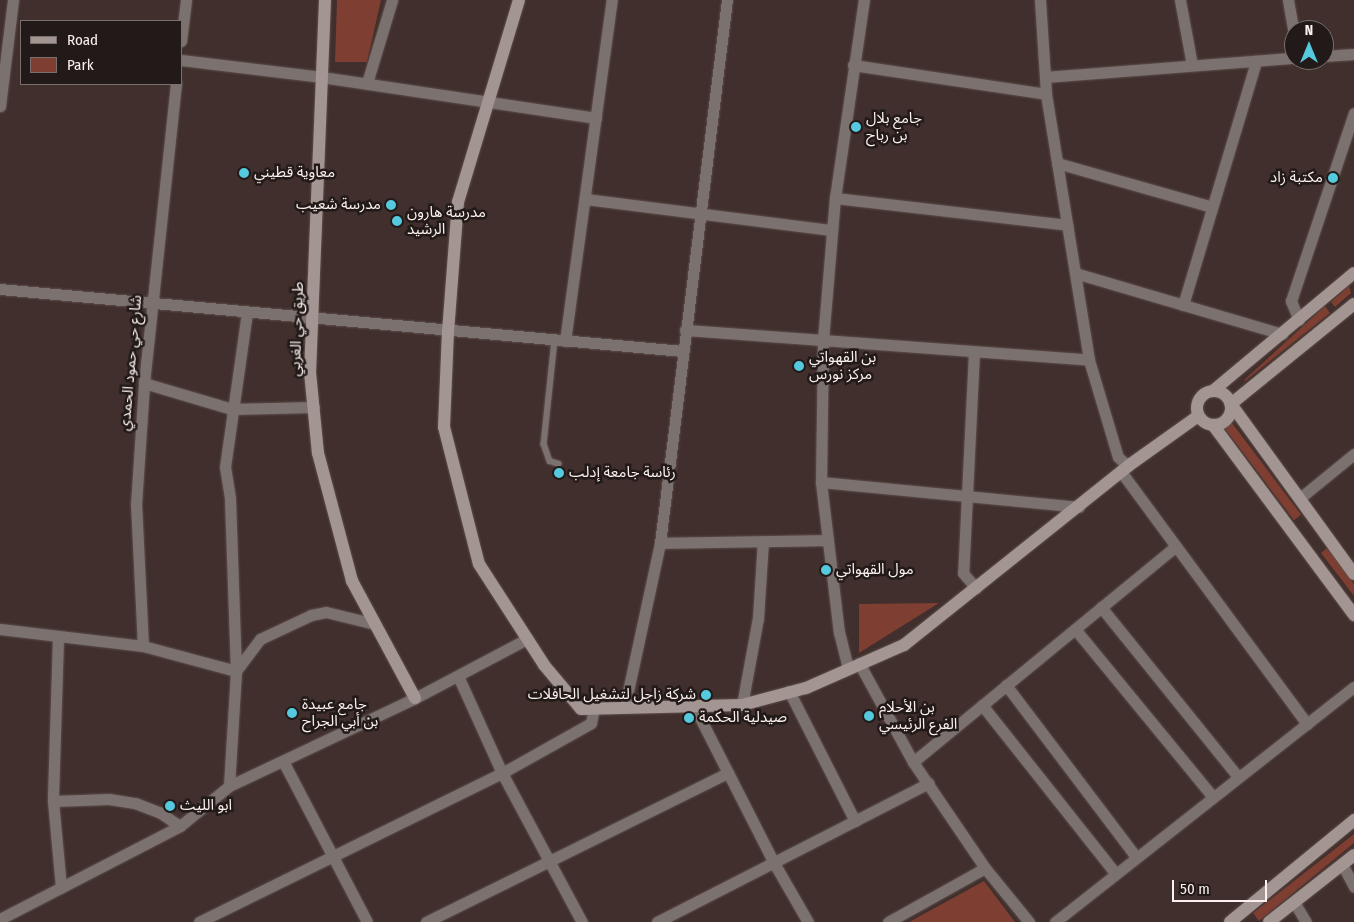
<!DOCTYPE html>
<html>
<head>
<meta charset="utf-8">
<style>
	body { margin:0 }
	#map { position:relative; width:1354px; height:922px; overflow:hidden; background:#402f2c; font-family:"Fira Sans Condensed","Noto Sans Arabic",sans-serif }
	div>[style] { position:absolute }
	.green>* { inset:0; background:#7e3e32; transform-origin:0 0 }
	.roads { filter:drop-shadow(0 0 1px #5e4e4b) drop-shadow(0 0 1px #5e4e4b) }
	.lane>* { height:5.5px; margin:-2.75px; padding:0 2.75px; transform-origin:2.75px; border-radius:2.75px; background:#7b7270 }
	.street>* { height:11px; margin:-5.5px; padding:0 5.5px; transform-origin:5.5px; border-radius:5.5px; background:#7b7270 }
	.secondary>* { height:12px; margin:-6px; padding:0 6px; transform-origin:6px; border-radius:6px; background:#a39592 }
	.secondary>.ring { margin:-6px; padding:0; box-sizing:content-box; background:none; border:12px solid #a39592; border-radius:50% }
	.dots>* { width:14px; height:14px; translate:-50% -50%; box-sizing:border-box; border:2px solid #211a18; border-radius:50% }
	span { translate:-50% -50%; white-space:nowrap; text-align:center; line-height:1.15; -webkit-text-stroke:5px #211a18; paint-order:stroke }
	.poi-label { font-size:15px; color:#fcf1ee }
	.left { translate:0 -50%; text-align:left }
	.right { translate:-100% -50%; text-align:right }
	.street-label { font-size:15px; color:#fcf1ee }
	.legend { position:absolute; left:20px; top:20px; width:162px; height:65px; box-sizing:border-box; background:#211a18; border:1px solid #79706e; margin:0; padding:6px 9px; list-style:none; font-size:15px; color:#fcf1ee }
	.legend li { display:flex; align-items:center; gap:10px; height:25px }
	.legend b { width:25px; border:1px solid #79706e }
	.north { position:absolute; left:1284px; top:20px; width:50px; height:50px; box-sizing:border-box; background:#211a18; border:1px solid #79706e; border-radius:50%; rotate:0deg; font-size:14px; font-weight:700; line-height:20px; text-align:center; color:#fcf1ee }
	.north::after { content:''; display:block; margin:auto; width:18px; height:22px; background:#55cadf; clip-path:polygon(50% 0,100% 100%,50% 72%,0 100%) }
	.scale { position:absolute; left:1172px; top:880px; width:95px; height:22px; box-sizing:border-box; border:2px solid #fcf1ee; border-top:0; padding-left:6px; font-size:15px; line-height:18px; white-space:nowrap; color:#fcf1ee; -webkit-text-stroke:4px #211a18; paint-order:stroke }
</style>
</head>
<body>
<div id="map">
	<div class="green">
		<i style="clip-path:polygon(337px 0,381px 0,367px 62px,335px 62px)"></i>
		<i style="clip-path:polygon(1349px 286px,1351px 293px,1335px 307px,1331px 302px)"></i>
		<i style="clip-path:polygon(1325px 306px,1330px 313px,1245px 381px,1244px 380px)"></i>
		<i style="left:1232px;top:423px;width:115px;height:9px;rotate:53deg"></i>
		<i style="clip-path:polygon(1327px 548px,1354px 584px,1354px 596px,1321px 553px)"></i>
		<i style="clip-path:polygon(939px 603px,859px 653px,859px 604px)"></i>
		<i style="clip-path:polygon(1354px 834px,1354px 843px,1259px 921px,1253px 913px)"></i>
		<i style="clip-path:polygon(984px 881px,1015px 922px,909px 922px)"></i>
	</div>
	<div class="roads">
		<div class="lane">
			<i style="left:555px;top:340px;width:105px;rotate:96deg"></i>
			<i style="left:544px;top:444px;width:18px;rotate:71deg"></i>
			<i style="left:550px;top:461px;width:9px;rotate:18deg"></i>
		</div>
		<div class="street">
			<i style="left:1040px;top:0;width:94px;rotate:86.3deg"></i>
			<i style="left:1046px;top:94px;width:269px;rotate:80.8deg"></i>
			<i style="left:1089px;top:360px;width:101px;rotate:73.4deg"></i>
			<i style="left:1118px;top:457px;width:13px;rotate:42deg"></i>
			<i style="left:1180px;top:0;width:66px;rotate:79.5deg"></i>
			<i style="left:1288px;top:0;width:34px;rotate:80deg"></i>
			<i style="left:181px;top:41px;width:41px;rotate:-83deg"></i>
			<i style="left:1324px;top:56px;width:30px;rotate:-4deg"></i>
			<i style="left:181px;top:60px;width:142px;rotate:6.9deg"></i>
			<i style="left:322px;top:77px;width:277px;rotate:8.5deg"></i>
			<i style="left:853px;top:65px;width:195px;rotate:8.5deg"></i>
			<i style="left:1045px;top:77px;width:250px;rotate:-4.4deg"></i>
			<i style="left:367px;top:83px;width:87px;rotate:-73.2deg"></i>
			<i style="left:0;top:106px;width:107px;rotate:-83deg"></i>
			<i style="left:1057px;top:163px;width:161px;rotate:15.8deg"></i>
			<i style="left:835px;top:198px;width:234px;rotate:6.6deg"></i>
			<i style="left:585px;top:199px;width:249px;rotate:7.2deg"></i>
			<i style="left:1075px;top:273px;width:216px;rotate:16.4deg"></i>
			<i style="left:0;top:289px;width:685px;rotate:5.19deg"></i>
			<i style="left:1183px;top:305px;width:255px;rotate:-73.3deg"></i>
			<i style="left:1299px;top:320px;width:21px;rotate:-113deg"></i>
			<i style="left:1291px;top:301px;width:198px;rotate:-71.5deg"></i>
			<i style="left:685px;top:330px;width:405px;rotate:4.2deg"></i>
			<i style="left:565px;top:341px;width:344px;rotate:-82.2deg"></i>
			<i style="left:974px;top:352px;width:221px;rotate:92.8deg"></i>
			<i style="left:963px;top:573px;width:20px;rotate:49deg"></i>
			<i style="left:144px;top:383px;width:92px;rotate:16.5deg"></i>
			<i style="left:232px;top:409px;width:82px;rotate:-1.4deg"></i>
			<i style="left:1122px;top:473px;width:312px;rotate:53.6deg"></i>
			<i style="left:821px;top:482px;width:259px;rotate:5.5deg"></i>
			<i style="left:1300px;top:498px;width:70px;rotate:-39.2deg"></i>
			<i style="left:660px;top:543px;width:168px;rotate:-1deg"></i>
			<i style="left:1101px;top:607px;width:218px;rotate:51.1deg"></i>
			<i style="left:0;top:629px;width:144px;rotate:6.8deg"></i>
			<i style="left:143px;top:646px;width:96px;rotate:15deg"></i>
			<i style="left:236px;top:671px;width:40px;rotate:-53deg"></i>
			<i style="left:260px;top:639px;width:56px;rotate:-25.2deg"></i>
			<i style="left:311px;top:615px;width:15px;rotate:-11deg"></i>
			<i style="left:326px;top:612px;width:50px;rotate:13.8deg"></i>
			<i style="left:1075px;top:629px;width:217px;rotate:50.6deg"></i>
			<i style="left:58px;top:638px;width:163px;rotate:91.8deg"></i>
			<i style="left:53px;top:801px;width:87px;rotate:84.7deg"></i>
			<i style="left:143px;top:646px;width:141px;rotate:-92.8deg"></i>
			<i style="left:136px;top:505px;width:122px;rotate:-86.2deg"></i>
			<i style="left:144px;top:383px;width:301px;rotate:-83.9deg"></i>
			<i style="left:859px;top:663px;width:113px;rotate:61.4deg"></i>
			<i style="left:913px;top:762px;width:128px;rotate:55.8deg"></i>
			<i style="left:985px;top:868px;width:70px;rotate:50.8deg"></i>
			<i style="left:848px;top:668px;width:36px;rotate:-104deg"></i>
			<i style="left:839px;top:633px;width:152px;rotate:-96.8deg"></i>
			<i style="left:821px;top:482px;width:142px;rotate:-89.2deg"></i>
			<i style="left:823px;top:340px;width:143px;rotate:-85.2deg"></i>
			<i style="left:835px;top:198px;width:200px;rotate:-81.7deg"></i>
			<i style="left:458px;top:676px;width:107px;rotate:65.6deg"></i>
			<i style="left:502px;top:773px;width:169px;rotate:61.8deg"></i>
			<i style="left:1006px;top:685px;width:216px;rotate:52.9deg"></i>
			<i style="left:789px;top:691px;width:146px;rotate:63.1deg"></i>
			<i style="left:625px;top:705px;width:166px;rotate:-77.8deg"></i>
			<i style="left:660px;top:543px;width:547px;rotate:-82.97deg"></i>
			<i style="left:742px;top:705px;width:88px;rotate:-79.6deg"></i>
			<i style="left:758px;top:618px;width:77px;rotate:-86.3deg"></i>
			<i style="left:982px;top:705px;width:214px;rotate:51.6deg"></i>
			<i style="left:695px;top:708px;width:174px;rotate:63deg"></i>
			<i style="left:774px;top:863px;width:68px;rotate:60deg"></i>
			<i style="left:913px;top:762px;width:340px;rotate:-39.4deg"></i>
			<i style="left:284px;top:763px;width:179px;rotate:62.4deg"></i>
			<i style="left:229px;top:786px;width:115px;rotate:-86.5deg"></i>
			<i style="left:236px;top:671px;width:173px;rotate:-92deg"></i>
			<i style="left:230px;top:498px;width:31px;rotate:-99deg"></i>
			<i style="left:225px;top:467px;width:157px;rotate:-81.9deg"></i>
			<i style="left:53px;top:801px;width:56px;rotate:-2deg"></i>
			<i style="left:109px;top:799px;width:26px;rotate:9deg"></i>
			<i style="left:135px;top:803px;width:26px;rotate:21deg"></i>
			<i style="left:159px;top:812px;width:25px;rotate:34deg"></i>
			<i style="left:1342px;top:864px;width:26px;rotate:62deg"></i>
			<i style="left:1294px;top:902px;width:23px;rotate:59deg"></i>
			<i style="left:0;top:919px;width:203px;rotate:-27.3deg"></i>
			<i style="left:180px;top:826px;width:63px;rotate:-39.2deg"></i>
			<i style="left:229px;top:786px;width:206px;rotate:-25.3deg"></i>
			<i style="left:415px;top:698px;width:127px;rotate:-27.8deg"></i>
			<i style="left:199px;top:922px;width:338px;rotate:-26.2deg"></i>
			<i style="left:502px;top:773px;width:102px;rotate:-29.3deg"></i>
			<i style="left:591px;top:723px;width:15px;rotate:-79deg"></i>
			<i style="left:426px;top:922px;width:337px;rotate:-26.3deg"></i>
			<i style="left:657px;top:922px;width:305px;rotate:-27.1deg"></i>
			<i style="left:888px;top:922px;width:111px;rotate:-29.1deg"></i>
			<i style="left:1055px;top:922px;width:380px;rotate:-38.2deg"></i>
		</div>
		<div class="secondary">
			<i style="left:325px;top:0;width:372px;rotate:92.3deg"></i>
			<i style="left:310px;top:372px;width:81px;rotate:84.4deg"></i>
			<i style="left:318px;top:453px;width:132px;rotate:75.1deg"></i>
			<i style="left:352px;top:581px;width:133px;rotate:61.7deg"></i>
			<i style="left:519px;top:0;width:211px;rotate:106.8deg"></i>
			<i style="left:458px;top:202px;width:129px;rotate:94.4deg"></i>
			<i style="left:448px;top:331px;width:96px;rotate:92.4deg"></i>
			<i style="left:444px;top:427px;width:141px;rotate:75.7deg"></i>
			<i style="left:479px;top:564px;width:120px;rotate:57.2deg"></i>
			<i style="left:544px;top:665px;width:57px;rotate:49.9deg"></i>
			<i style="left:581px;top:709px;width:161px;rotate:-1.4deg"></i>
			<i style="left:742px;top:705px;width:66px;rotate:-14.9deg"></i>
			<i style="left:806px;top:688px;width:107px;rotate:-23.7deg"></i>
			<i style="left:904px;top:645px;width:287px;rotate:-38.6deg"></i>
			<i style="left:1128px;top:466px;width:86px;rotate:-35.5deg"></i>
			<i style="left:1354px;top:304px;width:159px;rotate:140.9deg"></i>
			<i style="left:1231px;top:404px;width:210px;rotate:54.1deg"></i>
			<i style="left:1214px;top:390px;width:182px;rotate:-39.9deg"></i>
			<i class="ring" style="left:1197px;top:391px;width:22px;height:22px"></i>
			<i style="left:1213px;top:425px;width:237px;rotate:53.4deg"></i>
			<i style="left:1230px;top:922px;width:161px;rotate:-39.4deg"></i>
			<i style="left:1269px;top:922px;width:108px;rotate:-38.2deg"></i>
		</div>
	</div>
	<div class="dots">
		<i style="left:856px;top:127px;background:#55cadf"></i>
		<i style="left:244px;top:173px;background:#55cadf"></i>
		<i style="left:1333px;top:178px;background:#55cadf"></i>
		<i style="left:391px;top:205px;background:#55cadf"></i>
		<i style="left:397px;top:221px;background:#55cadf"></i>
		<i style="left:799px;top:366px;background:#55cadf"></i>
		<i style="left:559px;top:473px;background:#55cadf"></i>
		<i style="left:826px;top:570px;background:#55cadf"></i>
		<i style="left:706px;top:695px;background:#55cadf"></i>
		<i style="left:292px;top:713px;background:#55cadf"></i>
		<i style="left:869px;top:716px;background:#55cadf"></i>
		<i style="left:689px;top:718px;background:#55cadf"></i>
		<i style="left:170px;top:806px;background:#55cadf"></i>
	</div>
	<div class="poi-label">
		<span class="left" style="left:866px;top:127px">جامع بلال<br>بن رباح</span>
		<span class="left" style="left:254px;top:173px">معاوية قطيني</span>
		<span class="right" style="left:1323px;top:178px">مكتبة زاد</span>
		<span class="right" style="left:381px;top:205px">مدرسة شعيب</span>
		<span class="left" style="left:407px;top:221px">مدرسة هارون<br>الرشيد</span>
		<span class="left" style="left:809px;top:366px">بن القهواتي<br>مركز نورس</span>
		<span class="left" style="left:569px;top:473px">رئاسة جامعة إدلب</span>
		<span class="left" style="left:836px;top:570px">مول القهواتي</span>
		<span class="right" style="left:696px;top:695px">شركة زاجل لتشغيل الحافلات</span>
		<span class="left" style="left:302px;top:713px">جامع عبيدة<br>بن أبي الجراح</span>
		<span class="left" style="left:879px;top:716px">بن الأحلام<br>الفرع الرئيسي</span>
		<span class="left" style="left:699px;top:718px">صيدلية الحكمة</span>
		<span class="left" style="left:180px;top:806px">ابو الليث</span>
	</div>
	<div class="street-label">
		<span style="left:297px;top:329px;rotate:-88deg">طريق حي الغربي</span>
		<span style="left:131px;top:363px;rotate:-85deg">شارع حي حمود الحمدي</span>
	</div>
	<ul class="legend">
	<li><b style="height:6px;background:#a39592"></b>Road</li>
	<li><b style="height:14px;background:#7e3e32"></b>Park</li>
	</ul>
	<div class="north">N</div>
	<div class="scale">50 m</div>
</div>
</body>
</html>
